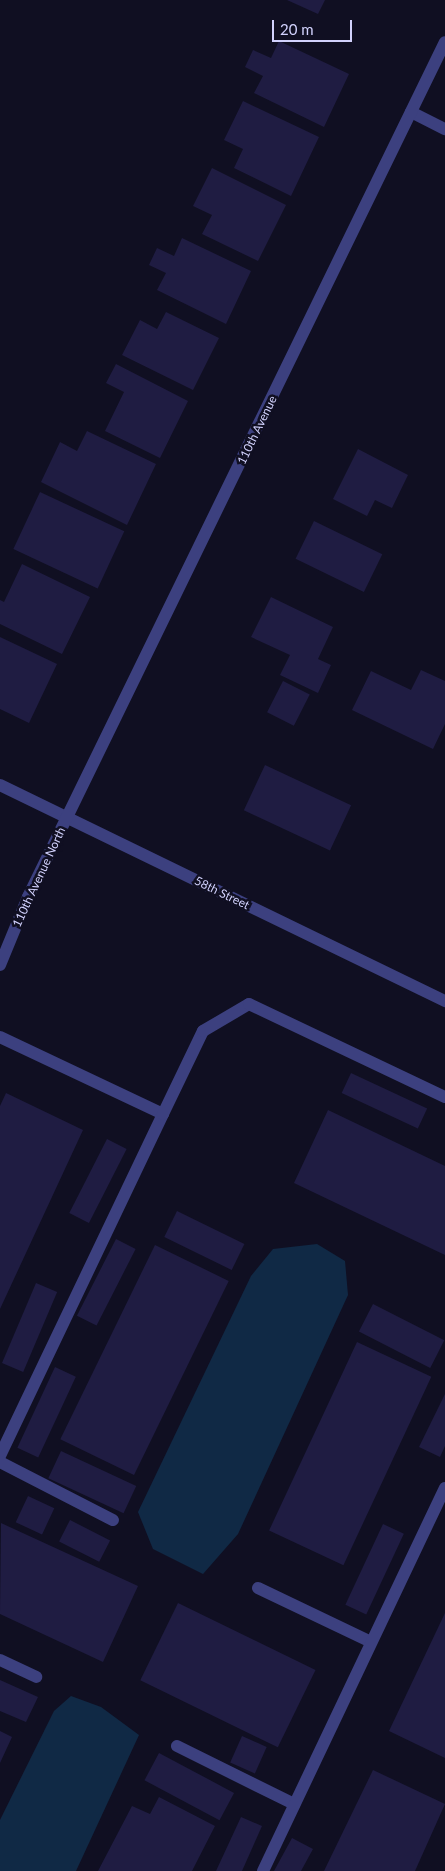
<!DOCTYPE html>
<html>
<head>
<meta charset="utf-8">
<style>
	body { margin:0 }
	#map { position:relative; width:445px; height:1871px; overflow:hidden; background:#100f22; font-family:Lato,sans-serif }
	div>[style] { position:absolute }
	.water>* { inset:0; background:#102945 }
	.building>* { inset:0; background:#1f1c42; transform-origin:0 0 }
	.service>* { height:12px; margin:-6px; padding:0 6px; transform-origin:6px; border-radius:6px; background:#3c407f }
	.minor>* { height:12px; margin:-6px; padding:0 6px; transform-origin:6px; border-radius:6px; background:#3c407f }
	.tertiary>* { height:12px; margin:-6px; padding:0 6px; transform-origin:6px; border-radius:6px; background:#3c407f }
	span { translate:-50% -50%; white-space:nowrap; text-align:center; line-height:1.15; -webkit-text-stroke:5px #100f22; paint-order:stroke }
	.street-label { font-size:12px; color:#d2d2fd }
	.scale { position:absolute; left:272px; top:20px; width:80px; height:22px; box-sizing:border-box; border:2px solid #d2d2fd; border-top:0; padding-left:6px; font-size:15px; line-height:18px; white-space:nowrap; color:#d2d2fd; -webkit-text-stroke:4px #100f22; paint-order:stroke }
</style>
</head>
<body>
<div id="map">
	<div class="water">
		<i style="clip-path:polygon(317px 1244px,345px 1261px,348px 1295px,238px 1534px,203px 1574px,153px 1549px,138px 1512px,251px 1276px,273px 1249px)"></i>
		<i style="clip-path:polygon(71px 1696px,101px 1707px,139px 1735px,76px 1871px,0 1871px,0 1820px,54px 1711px)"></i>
	</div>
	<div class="building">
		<i style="clip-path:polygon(287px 0,325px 0,318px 14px)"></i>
		<i style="clip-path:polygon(279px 41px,349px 74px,324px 127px,254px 93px,263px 76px,245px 67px,253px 50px,271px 58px)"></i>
		<i style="clip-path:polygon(243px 101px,319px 137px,291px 196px,234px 168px,243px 149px,224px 140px)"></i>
		<i style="clip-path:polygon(212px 168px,286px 205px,258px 261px,202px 234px,212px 215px,193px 206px)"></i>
		<i style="clip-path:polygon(182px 238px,251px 271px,226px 324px,157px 290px,166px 273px,149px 265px,157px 248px,174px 256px)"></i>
		<i style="clip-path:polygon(166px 312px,219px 338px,193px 390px,122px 355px,140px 320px,157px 329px)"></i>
		<i style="clip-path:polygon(116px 364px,188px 401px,160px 458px,105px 431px,124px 392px,106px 383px)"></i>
		<i style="clip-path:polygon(87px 431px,156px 464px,127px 525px,41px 482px,60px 442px,77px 451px)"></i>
		<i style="clip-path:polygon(358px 449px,408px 475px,392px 508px,375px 500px,367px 516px,333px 499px)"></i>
		<i style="left:40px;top:492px;width:93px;height:63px;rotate:25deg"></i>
		<i style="left:314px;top:521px;width:76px;height:42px;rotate:26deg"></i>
		<i style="clip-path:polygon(22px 564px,90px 597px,62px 654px,0 624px,0 600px,4px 602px)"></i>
		<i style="clip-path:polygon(271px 597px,333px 627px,318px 659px,331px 665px,318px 693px,280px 675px,290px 655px,251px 637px)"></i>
		<i style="clip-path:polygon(0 637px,57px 664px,29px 723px,0 709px)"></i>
		<i style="clip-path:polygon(421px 670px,445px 681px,445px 724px,433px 749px,352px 710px,371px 671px,411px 690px)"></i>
		<i style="left:283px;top:681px;width:30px;height:35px;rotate:27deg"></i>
		<i style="left:265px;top:765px;width:95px;height:50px;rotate:25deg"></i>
		<i style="left:351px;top:1073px;width:84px;height:22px;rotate:25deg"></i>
		<i style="clip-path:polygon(6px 1093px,83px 1130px,0 1309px,0 1106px)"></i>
		<i style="clip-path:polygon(328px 1110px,445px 1166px,445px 1255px,294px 1183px)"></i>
		<i style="left:107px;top:1139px;width:22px;height:83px;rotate:27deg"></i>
		<i style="left:177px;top:1211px;width:75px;height:29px;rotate:26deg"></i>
		<i style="left:116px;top:1239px;width:22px;height:86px;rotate:27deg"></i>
		<i style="left:155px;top:1245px;width:82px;height:216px;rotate:26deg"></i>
		<i style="left:36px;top:1283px;width:23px;height:87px;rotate:23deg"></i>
		<i style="left:373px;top:1304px;width:80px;height:31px;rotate:27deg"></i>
		<i style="left:357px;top:1342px;width:82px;height:208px;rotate:25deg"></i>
		<i style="left:55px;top:1367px;width:23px;height:89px;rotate:25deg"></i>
		<i style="clip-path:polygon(445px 1394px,445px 1446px,440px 1457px,419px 1447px)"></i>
		<i style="left:61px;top:1451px;width:83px;height:30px;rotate:25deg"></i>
		<i style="left:28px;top:1496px;width:29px;height:29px;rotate:25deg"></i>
		<i style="left:70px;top:1520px;width:45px;height:24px;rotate:27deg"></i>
		<i style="clip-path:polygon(1px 1523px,138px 1586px,103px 1662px,0 1614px)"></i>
		<i style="left:383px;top:1524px;width:23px;height:89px;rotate:25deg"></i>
		<i style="left:178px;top:1603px;width:153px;height:86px;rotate:26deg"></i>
		<i style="clip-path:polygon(445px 1613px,445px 1758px,389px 1731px)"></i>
		<i style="clip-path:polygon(0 1680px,38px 1697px,26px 1722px,0 1711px)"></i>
		<i style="clip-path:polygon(0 1731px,12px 1737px,0 1763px)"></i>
		<i style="left:242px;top:1736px;width:27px;height:29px;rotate:24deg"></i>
		<i style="left:159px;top:1753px;width:85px;height:31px;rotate:28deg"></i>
		<i style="clip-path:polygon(373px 1770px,445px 1804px,415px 1871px,324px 1871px)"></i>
		<i style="clip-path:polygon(159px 1797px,215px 1826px,192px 1871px,98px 1871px,132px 1806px,150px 1814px)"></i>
		<i style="clip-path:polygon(241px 1817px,262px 1826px,242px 1871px,216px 1871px)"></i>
		<i style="clip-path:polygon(292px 1838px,313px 1849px,301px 1871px,274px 1871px)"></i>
	</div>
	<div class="service">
		<i style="left:0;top:1037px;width:180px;rotate:25.3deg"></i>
		<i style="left:163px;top:1114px;width:379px;rotate:115.5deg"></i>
		<i style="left:163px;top:1114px;width:92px;rotate:-64.3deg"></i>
		<i style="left:203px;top:1031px;width:53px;rotate:-30.4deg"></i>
		<i style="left:249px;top:1004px;width:217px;rotate:25.4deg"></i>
		<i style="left:0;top:1462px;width:127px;rotate:27.2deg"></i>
		<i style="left:258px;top:1588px;width:125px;rotate:25.5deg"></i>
		<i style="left:0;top:1660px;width:40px;rotate:25deg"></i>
		<i style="left:177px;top:1746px;width:131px;rotate:26.4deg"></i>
		<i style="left:263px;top:1871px;width:424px;rotate:-64.6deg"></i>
	</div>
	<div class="minor">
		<i style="left:411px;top:112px;width:38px;rotate:27deg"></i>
	</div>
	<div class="tertiary">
		<i style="left:0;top:785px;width:495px;rotate:25.9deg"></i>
		<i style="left:0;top:965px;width:74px;rotate:-67.6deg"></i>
		<i style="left:28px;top:897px;width:951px;rotate:-64deg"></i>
	</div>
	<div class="street-label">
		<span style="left:257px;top:430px;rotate:-64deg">110th Avenue</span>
		<span style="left:39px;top:877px;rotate:-65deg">110th Avenue North</span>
		<span style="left:222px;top:893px;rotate:26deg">58th Street</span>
	</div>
	<div class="scale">20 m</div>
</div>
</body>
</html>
